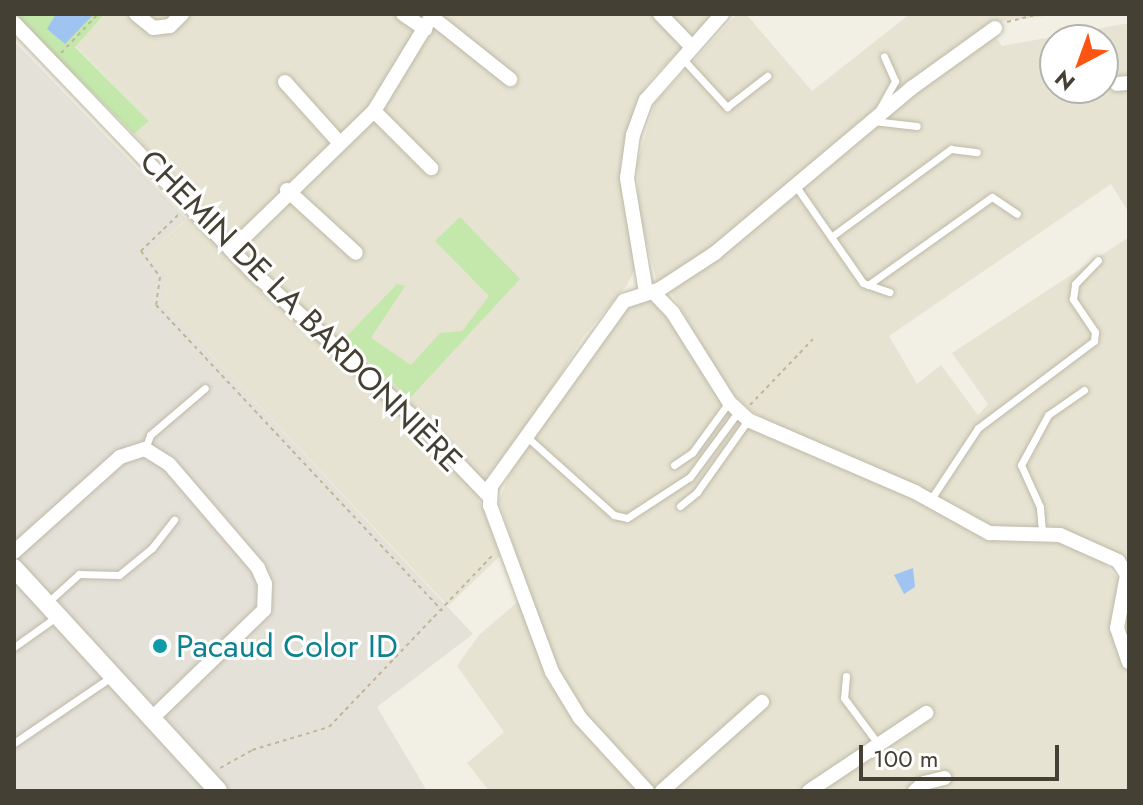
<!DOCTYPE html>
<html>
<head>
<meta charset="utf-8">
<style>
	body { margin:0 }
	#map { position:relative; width:1143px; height:805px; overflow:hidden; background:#f2f0e4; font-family:Jost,sans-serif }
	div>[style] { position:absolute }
	.residential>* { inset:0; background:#e6e3d2 }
	.industrial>* { inset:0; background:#e4e1d9 }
	.green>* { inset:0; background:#c4e8ac }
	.water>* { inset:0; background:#9fc4f1 }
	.path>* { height:2px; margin-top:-1px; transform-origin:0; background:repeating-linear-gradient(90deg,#c0b798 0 4px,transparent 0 8px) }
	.roads { filter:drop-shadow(0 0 2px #beb9a7) drop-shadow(0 0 2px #beb9a7) }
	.service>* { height:7px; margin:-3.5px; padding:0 3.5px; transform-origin:3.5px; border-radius:3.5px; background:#fff }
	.minor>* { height:14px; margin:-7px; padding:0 7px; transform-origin:7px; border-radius:7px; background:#fff }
	.tertiary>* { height:18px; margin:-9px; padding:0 9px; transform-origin:9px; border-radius:9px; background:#fff }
	.dots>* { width:22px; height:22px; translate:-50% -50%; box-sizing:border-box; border:4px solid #fff; border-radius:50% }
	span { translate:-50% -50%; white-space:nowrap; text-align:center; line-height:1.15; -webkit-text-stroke:6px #fff; paint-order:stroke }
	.street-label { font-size:32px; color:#454034 }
	.culture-label { font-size:32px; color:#0d838f }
	.left { translate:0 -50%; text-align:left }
	.frame { position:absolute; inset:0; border:16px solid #454034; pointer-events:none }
	.north { position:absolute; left:1039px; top:24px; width:80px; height:80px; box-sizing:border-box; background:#fff; border:2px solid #b5b3ae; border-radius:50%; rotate:221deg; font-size:22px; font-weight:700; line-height:32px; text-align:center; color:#454034 }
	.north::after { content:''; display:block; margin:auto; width:28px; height:36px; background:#fd5511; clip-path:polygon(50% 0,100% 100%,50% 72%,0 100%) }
	.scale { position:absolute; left:859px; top:745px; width:200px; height:36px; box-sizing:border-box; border:4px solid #454034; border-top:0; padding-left:10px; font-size:24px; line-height:28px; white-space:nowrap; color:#454034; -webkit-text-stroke:6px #fff; paint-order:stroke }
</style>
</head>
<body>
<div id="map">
	<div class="residential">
		<i style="clip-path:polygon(106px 14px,716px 14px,651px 79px,636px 102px,624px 150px,622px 185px,635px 269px,627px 285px,583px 337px,536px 416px,486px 478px,479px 500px,501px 555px,448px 606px,161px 302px,146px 256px,200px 207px,134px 134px,149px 121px,75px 46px)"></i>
		<i style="clip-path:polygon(evenodd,737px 14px,746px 14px,812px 91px,910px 14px,1060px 14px,985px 24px,1002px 46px,1129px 23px,1129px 213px,1111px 184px,889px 336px,917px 384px,941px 365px,978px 415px,988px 404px,952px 353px,1129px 237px,1129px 562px,1049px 526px,994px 530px,869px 463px,806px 441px,753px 412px,727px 389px,673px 295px,657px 282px,639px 213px,637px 163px,655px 103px,737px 14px,1055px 40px,1103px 40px,1103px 88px,1055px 88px,1055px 40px)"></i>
		<i style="clip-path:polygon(648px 298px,660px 306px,738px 419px,767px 437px,925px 499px,996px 540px,1051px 539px,1104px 563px,1117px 578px,1129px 579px,1129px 791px,489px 791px,467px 763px,504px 732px,457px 666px,479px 635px,528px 593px,499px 500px,512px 469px,606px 331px,632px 303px)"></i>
	</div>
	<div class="industrial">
		<i style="clip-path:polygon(14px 41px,186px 219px,146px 256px,166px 276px,161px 302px,473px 634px,377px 707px,427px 791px,14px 791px)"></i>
	</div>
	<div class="green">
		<i style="clip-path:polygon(14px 14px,105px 14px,75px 47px,149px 121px,134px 134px)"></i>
		<i style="clip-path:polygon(460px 217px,520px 279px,410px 398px,344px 339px,397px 284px,405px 286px,371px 338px,411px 365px,440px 333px,462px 331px,489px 296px,435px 241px)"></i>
	</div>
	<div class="water">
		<i style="clip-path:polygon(56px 14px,94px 14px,65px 44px,47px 29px)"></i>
		<i style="clip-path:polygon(913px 568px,915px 587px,904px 594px,894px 575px)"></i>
	</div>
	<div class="path">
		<i style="left:1007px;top:22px;width:33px;rotate:-14deg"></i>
		<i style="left:61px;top:53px;width:54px;rotate:-46.5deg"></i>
		<i style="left:178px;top:215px;width:52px;rotate:135.8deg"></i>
		<i style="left:141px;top:251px;width:32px;rotate:54deg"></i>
		<i style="left:160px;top:277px;width:28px;rotate:98deg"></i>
		<i style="left:156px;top:305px;width:419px;rotate:46.9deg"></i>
		<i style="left:750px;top:405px;width:91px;rotate:-46.3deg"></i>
		<i style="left:220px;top:768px;width:37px;rotate:-29deg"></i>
		<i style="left:252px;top:750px;width:80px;rotate:-16.6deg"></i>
		<i style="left:329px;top:727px;width:236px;rotate:-46.4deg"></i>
	</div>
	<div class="roads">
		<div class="service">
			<i style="left:682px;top:58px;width:67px;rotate:47.4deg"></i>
			<i style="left:727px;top:107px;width:51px;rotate:-37.8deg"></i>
			<i style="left:879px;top:110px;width:33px;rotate:-61deg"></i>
			<i style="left:895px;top:81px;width:27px;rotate:-114deg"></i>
			<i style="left:873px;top:121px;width:44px;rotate:6.5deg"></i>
			<i style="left:795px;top:185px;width:119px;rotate:55.2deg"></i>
			<i style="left:863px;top:283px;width:28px;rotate:19deg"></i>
			<i style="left:831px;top:237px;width:149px;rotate:-36.3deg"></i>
			<i style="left:951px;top:149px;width:26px;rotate:7deg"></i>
			<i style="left:868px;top:285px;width:152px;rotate:-35.4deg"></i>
			<i style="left:992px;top:197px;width:30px;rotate:34deg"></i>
			<i style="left:527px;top:437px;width:117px;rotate:41.9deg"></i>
			<i style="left:614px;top:515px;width:13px;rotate:13deg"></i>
			<i style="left:627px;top:518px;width:75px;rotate:-33.1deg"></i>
			<i style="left:690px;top:477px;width:81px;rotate:-53.6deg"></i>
			<i style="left:145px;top:449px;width:15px;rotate:-70deg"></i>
			<i style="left:150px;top:435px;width:72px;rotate:-40.5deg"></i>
			<i style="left:674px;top:465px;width:22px;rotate:-34deg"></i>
			<i style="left:692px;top:453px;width:63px;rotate:-54deg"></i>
			<i style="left:931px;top:499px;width:85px;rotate:-56.5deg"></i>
			<i style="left:978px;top:428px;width:145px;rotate:-36.9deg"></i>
			<i style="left:1094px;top:341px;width:9px;rotate:-84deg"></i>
			<i style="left:1095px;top:332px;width:40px;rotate:-124deg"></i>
			<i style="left:1073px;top:299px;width:15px;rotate:-82deg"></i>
			<i style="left:1075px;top:284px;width:33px;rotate:-46deg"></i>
			<i style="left:680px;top:506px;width:22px;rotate:-39deg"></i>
			<i style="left:697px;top:492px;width:88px;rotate:-54.7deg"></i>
			<i style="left:1042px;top:531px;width:24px;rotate:-95deg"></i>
			<i style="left:1040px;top:507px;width:46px;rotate:-114.3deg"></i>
			<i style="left:1021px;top:465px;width:57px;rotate:-61.6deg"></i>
			<i style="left:1048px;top:415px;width:44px;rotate:-34.8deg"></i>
			<i style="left:48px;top:602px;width:42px;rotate:-42.1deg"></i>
			<i style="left:79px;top:574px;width:40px;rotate:1.4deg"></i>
			<i style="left:119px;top:575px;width:43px;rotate:-39.3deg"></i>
			<i style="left:152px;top:548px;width:36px;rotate:-52deg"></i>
			<i style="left:14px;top:647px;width:52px;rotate:-35.5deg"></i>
			<i style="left:846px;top:676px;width:22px;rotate:95deg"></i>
			<i style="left:844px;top:698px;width:59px;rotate:53.3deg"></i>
			<i style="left:14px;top:743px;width:117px;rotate:-34.2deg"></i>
		</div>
		<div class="minor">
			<i style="left:136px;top:14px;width:22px;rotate:39deg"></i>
			<i style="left:153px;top:28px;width:17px;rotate:-7deg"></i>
			<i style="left:170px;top:26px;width:17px;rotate:-45deg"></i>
			<i style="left:403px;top:14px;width:27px;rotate:34deg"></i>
			<i style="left:660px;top:14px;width:46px;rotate:45.9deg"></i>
			<i style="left:432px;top:17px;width:100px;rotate:38.5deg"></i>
			<i style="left:14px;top:23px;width:345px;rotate:46.2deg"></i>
			<i style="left:253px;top:272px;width:215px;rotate:42.2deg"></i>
			<i style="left:412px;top:416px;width:110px;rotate:46.1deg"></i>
			<i style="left:285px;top:82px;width:79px;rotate:48.1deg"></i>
			<i style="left:1117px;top:84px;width:12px;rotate:-5deg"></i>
			<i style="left:374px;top:111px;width:81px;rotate:45deg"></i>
			<i style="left:287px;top:190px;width:93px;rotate:42.4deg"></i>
			<i style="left:231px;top:250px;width:199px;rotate:-44.2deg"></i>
			<i style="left:374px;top:111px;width:114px;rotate:-58.7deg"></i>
			<i style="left:646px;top:292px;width:116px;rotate:-99.5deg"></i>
			<i style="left:627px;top:178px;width:43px;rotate:-82.1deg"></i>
			<i style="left:633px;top:135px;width:37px;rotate:-70deg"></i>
			<i style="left:646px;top:100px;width:115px;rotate:-48.5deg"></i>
			<i style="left:653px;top:292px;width:29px;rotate:46deg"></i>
			<i style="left:673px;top:313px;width:105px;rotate:57.8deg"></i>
			<i style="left:729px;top:402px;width:26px;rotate:43deg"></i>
			<i style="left:748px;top:420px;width:182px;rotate:23.3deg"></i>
			<i style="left:915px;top:492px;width:85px;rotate:29deg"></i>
			<i style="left:989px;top:533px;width:71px;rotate:1.6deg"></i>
			<i style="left:1060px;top:535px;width:64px;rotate:24.1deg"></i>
			<i style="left:1118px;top:561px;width:17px;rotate:57deg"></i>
			<i style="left:1127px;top:575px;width:54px;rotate:100.7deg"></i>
			<i style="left:1117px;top:628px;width:36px;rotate:71deg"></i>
			<i style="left:14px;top:552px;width:142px;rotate:-41.9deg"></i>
			<i style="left:120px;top:457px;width:26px;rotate:-18deg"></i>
			<i style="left:145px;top:449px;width:28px;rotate:32deg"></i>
			<i style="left:169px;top:464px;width:137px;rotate:49.4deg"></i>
			<i style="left:258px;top:568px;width:17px;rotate:66deg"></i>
			<i style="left:265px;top:584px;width:26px;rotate:92deg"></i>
			<i style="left:264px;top:610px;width:156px;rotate:136deg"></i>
			<i style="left:647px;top:791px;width:99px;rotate:-132.5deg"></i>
			<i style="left:580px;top:718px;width:54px;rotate:-121.3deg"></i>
			<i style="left:552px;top:672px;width:178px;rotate:-110.4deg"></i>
			<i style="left:490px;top:505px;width:19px;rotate:-87deg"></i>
			<i style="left:491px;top:486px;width:228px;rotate:-54.3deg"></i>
			<i style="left:624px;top:301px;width:38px;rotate:-18deg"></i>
			<i style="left:660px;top:289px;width:66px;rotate:-33.2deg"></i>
			<i style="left:715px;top:253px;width:258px;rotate:-40deg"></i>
			<i style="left:913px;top:87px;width:101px;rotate:-35.7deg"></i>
			<i style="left:662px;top:791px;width:134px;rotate:-41.7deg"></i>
			<i style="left:809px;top:791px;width:141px;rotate:-33.7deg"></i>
			<i style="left:915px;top:791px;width:12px;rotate:-42deg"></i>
			<i style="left:924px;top:783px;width:21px;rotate:-14deg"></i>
		</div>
		<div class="tertiary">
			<i style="left:14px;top:568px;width:302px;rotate:47.5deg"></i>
		</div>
	</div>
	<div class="dots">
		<i style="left:160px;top:646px;background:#0f9aa8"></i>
	</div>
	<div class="street-label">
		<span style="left:301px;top:311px;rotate:45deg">CHEMIN DE LA BARDONNIÈRE</span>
	</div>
	<div class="culture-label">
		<span class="left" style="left:176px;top:646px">Pacaud Color ID</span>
	</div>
	<div class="frame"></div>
	<div class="north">N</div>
	<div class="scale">100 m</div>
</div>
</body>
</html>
